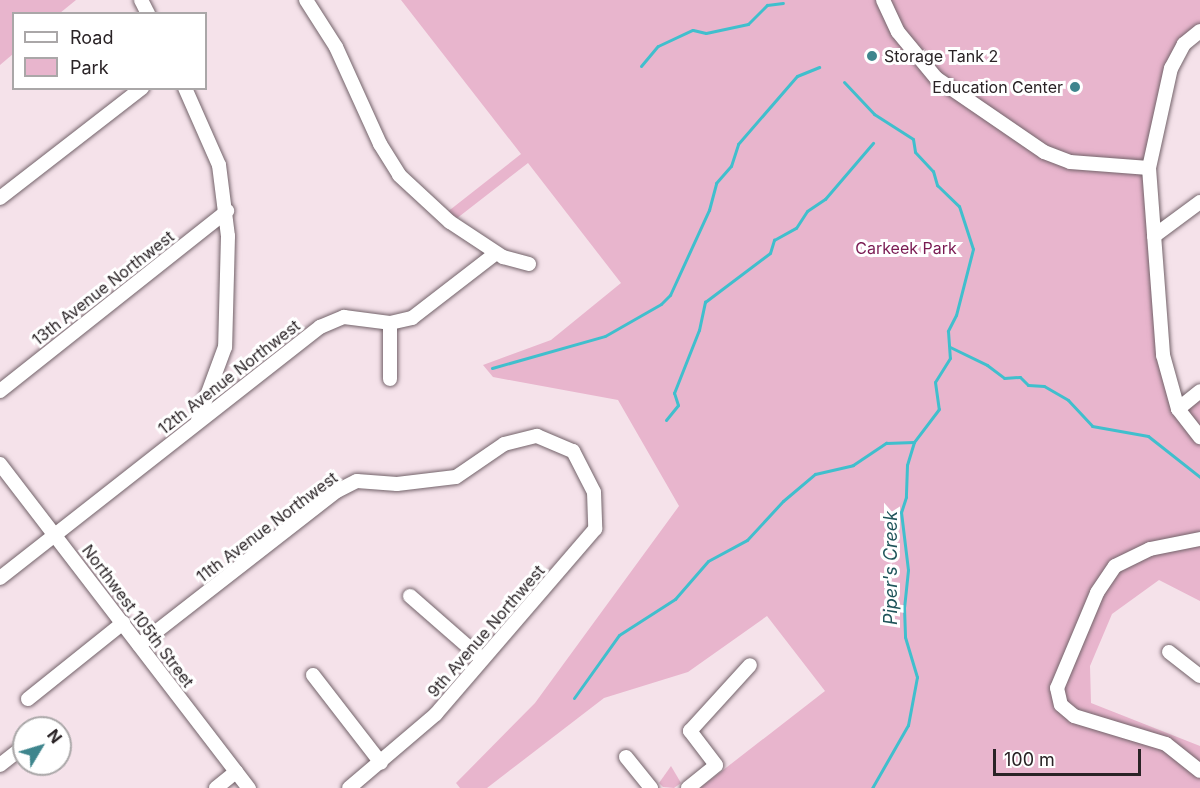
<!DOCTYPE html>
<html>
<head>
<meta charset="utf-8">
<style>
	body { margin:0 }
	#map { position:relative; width:1200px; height:788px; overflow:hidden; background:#f5e2ea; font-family:Inter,sans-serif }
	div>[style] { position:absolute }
	.green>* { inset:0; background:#e8b5cd }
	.stream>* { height:3px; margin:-1.5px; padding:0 1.5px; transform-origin:1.5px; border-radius:1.5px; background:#40bfcd }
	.roads { filter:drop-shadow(0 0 2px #73636a) drop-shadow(0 0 2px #73636a) }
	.minor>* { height:14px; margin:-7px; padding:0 7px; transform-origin:7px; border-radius:7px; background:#fff }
	.dots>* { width:16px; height:16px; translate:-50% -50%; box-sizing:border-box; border:3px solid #fff; border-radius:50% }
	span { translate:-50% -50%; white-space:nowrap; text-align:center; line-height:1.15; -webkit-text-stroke:6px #fff; paint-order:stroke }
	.poi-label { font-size:16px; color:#2a2326 }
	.left { translate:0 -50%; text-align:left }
	.right { translate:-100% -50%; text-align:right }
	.park-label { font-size:16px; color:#791a52 }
	.street-label { font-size:16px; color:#2a2326 }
	.water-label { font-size:18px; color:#1f545a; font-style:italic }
	.legend { position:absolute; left:12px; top:12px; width:195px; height:78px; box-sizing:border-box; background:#fff; border:2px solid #aaa7a8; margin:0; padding:8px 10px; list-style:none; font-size:18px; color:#2a2326 }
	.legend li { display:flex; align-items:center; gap:12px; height:30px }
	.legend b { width:30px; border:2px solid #aaa7a8 }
	.north { position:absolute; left:12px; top:716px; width:60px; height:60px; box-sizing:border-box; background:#fff; border:2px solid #aaa7a8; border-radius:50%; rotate:52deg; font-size:16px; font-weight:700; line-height:24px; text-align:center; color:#2a2326 }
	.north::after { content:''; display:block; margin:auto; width:21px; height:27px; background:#3e858d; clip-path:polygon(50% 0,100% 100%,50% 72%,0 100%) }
	.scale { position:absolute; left:993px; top:749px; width:148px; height:27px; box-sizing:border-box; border:3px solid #2a2326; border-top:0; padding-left:8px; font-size:18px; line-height:21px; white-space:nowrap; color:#2a2326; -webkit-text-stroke:4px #fff; paint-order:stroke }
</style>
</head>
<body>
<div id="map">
	<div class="green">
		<i style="clip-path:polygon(0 0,76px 0,60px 13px,14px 14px,13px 54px,0 65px)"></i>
		<i style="clip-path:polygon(401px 0,1200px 0,1200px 31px,1184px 44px,1153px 141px,1161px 341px,1178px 409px,1200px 392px,1200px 601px,1159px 580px,1112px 614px,1090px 666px,1091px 703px,1200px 746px,1200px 788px,700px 788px,825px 691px,767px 616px,688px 672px,604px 698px,487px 788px,460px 788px,456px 783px,535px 703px,679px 506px,618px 400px,493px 377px,483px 365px,551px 340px,621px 283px,528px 163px,456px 219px,446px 213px,521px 154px)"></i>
		<i style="clip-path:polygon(671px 766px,681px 783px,674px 788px,663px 787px,659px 783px)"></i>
	</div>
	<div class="stream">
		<i style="left:641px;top:66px;width:26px;rotate:-50deg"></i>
		<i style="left:658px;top:46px;width:38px;rotate:-25deg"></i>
		<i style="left:693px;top:30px;width:13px;rotate:13deg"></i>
		<i style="left:706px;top:33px;width:43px;rotate:-12.1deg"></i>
		<i style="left:748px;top:24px;width:27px;rotate:-45deg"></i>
		<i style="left:767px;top:5px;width:16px;rotate:-7deg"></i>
		<i style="left:844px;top:82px;width:44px;rotate:46.8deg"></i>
		<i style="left:874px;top:114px;width:46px;rotate:32.7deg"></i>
		<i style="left:913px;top:139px;width:13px;rotate:81deg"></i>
		<i style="left:915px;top:152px;width:26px;rotate:47deg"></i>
		<i style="left:933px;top:171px;width:15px;rotate:74deg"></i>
		<i style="left:937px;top:185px;width:30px;rotate:44deg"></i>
		<i style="left:959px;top:206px;width:45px;rotate:72deg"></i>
		<i style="left:973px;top:249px;width:68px;rotate:104.4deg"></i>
		<i style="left:956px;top:315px;width:18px;rotate:117deg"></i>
		<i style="left:948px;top:331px;width:27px;rotate:86deg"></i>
		<i style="left:950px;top:358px;width:28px;rotate:122deg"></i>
		<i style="left:935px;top:382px;width:27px;rotate:82deg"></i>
		<i style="left:939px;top:409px;width:41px;rotate:127.1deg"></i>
		<i style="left:914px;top:442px;width:24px;rotate:107deg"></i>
		<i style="left:907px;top:465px;width:32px;rotate:92deg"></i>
		<i style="left:906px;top:497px;width:16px;rotate:108deg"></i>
		<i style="left:901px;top:512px;width:58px;rotate:83.1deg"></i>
		<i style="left:908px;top:570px;width:37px;rotate:96deg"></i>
		<i style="left:904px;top:607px;width:30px;rotate:88deg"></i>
		<i style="left:905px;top:637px;width:42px;rotate:73.3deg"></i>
		<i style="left:917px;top:677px;width:49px;rotate:100.6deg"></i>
		<i style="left:908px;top:725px;width:73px;rotate:119.7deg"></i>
		<i style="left:950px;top:347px;width:41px;rotate:25.9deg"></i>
		<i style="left:987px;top:365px;width:21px;rotate:37deg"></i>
		<i style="left:1004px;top:378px;width:16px;rotate:-4deg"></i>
		<i style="left:1020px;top:377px;width:11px;rotate:45deg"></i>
		<i style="left:1028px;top:385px;width:16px;rotate:4deg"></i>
		<i style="left:1044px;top:386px;width:28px;rotate:30deg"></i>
		<i style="left:1068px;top:400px;width:35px;rotate:47deg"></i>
		<i style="left:1092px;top:426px;width:57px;rotate:10.1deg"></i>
		<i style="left:1148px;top:436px;width:66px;rotate:38.3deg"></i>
		<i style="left:492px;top:368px;width:117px;rotate:-15.8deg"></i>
		<i style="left:605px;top:336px;width:64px;rotate:-29.7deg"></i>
		<i style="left:661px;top:304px;width:13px;rotate:-45deg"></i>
		<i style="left:670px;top:295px;width:94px;rotate:-65.4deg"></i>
		<i style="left:709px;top:210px;width:28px;rotate:-75deg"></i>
		<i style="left:716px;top:183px;width:23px;rotate:-49deg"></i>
		<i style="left:731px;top:166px;width:23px;rotate:-72deg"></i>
		<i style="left:738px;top:144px;width:90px;rotate:-49.1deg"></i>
		<i style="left:797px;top:76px;width:24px;rotate:-22deg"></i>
		<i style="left:666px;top:420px;width:19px;rotate:-51deg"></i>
		<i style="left:678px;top:405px;width:13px;rotate:-108deg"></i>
		<i style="left:674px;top:393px;width:68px;rotate:-68.4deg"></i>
		<i style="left:699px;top:330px;width:29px;rotate:-78deg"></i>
		<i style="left:705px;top:302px;width:81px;rotate:-37deg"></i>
		<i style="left:770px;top:253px;width:14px;rotate:-73deg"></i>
		<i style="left:774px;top:240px;width:25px;rotate:-29deg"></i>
		<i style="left:796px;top:228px;width:20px;rotate:-57deg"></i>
		<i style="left:807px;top:211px;width:22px;rotate:-34deg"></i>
		<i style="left:825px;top:199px;width:74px;rotate:-49.4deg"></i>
		<i style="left:574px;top:698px;width:77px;rotate:-54.5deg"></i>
		<i style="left:619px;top:635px;width:67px;rotate:-32.7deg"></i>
		<i style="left:675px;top:599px;width:50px;rotate:-49deg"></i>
		<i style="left:708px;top:561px;width:44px;rotate:-28.3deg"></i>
		<i style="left:747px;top:540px;width:53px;rotate:-47.3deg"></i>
		<i style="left:783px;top:501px;width:42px;rotate:-40.2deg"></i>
		<i style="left:815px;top:474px;width:39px;rotate:-13deg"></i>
		<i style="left:853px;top:465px;width:40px;rotate:-34deg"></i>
		<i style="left:886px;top:443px;width:28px;rotate:-2deg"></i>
	</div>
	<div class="roads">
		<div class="minor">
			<i style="left:141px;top:0;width:16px;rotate:63deg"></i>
			<i style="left:306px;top:0;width:56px;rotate:57.4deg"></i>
			<i style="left:336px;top:47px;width:107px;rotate:65.6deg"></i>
			<i style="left:380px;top:144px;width:36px;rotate:58deg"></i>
			<i style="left:399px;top:175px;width:69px;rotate:42.7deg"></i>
			<i style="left:450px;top:222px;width:64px;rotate:33.4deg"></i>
			<i style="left:503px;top:257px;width:27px;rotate:15deg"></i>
			<i style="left:883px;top:0;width:35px;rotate:65deg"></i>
			<i style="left:898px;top:32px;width:60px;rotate:50.4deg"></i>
			<i style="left:936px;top:78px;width:131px;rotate:34.4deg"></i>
			<i style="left:1044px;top:152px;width:28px;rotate:21deg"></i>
			<i style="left:1070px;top:162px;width:79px;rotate:4.3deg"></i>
			<i style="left:1200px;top:31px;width:21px;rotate:141deg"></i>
			<i style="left:1184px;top:44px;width:27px;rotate:118deg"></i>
			<i style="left:1171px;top:68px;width:102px;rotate:102.4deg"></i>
			<i style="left:1149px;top:168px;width:188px;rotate:85.7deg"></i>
			<i style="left:1163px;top:355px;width:56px;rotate:74.5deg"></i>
			<i style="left:1178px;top:409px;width:36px;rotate:52deg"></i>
			<i style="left:185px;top:88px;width:84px;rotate:66.2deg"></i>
			<i style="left:219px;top:165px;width:72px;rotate:82.8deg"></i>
			<i style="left:228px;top:236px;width:111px;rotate:91.5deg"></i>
			<i style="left:225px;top:347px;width:78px;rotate:110.3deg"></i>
			<i style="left:0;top:198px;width:180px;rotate:-37.8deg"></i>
			<i style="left:1154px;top:236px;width:57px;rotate:-36.5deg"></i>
			<i style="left:390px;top:379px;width:56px;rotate:-90deg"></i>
			<i style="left:0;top:391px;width:290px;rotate:-38.4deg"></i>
			<i style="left:1178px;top:409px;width:28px;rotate:-39deg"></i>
			<i style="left:0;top:464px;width:409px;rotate:52.5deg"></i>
			<i style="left:1200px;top:539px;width:51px;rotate:168.7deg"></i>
			<i style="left:1150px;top:549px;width:39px;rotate:154deg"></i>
			<i style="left:1115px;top:566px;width:32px;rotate:124deg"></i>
			<i style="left:1097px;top:593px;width:103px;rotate:112.8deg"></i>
			<i style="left:1057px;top:688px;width:17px;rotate:77deg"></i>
			<i style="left:1061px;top:705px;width:17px;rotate:40deg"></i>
			<i style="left:1074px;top:716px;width:96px;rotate:16.9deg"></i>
			<i style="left:1166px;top:744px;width:43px;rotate:38.5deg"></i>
			<i style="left:0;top:578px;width:407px;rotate:-38.1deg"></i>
			<i style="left:320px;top:327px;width:26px;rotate:-23deg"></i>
			<i style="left:344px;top:317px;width:46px;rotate:7.4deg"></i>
			<i style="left:390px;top:323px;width:23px;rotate:-13deg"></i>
			<i style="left:412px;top:318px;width:106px;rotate:-37.7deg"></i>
			<i style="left:410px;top:596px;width:96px;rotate:41.2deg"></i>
			<i style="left:139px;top:645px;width:251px;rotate:-37.9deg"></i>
			<i style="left:337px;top:491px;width:22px;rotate:-27deg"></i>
			<i style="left:357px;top:481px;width:40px;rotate:4.3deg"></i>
			<i style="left:397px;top:484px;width:59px;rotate:-6.8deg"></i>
			<i style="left:456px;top:477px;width:58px;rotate:-34.5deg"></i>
			<i style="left:504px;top:444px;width:34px;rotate:-14deg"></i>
			<i style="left:537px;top:436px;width:39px;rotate:23deg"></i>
			<i style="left:573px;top:451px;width:46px;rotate:62.9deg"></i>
			<i style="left:594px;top:492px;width:37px;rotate:88deg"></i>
			<i style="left:595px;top:529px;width:244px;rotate:130.7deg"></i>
			<i style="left:436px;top:714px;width:114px;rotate:139.6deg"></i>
			<i style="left:1169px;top:652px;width:39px;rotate:38deg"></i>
			<i style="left:313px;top:675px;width:111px;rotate:52.3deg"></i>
			<i style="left:28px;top:699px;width:122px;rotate:-38.7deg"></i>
			<i style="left:626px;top:757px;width:40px;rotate:51deg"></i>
			<i style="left:0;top:765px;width:23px;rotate:-38deg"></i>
			<i style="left:216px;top:788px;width:26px;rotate:-39deg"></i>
			<i style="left:688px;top:788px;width:36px;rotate:-39deg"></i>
			<i style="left:716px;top:765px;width:43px;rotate:-127.4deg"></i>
			<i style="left:690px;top:731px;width:89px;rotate:-47.7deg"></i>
		</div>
	</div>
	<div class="dots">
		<i style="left:872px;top:56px;background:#3e858d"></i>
		<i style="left:1075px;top:87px;background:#3e858d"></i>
	</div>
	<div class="poi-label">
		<span class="left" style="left:884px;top:56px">Storage Tank 2</span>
		<span class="right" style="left:1063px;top:87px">Education Center</span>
	</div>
	<div class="park-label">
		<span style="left:906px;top:248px">Carkeek Park</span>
	</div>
	<div class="street-label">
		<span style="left:103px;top:288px;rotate:-38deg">13th Avenue Northwest</span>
		<span style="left:229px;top:377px;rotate:-38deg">12th Avenue Northwest</span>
		<span style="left:267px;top:527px;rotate:-37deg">11th Avenue Northwest</span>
		<span style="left:138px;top:616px;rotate:53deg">Northwest 105th Street</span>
		<span style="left:486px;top:631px;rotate:-49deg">9th Avenue Northwest</span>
	</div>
	<div class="water-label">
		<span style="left:891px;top:568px;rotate:-90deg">Piper's Creek</span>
	</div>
	<ul class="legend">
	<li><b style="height:8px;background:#fff"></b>Road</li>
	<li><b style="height:16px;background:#e8b5cd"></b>Park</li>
	</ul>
	<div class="north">N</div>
	<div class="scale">100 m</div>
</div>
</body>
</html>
